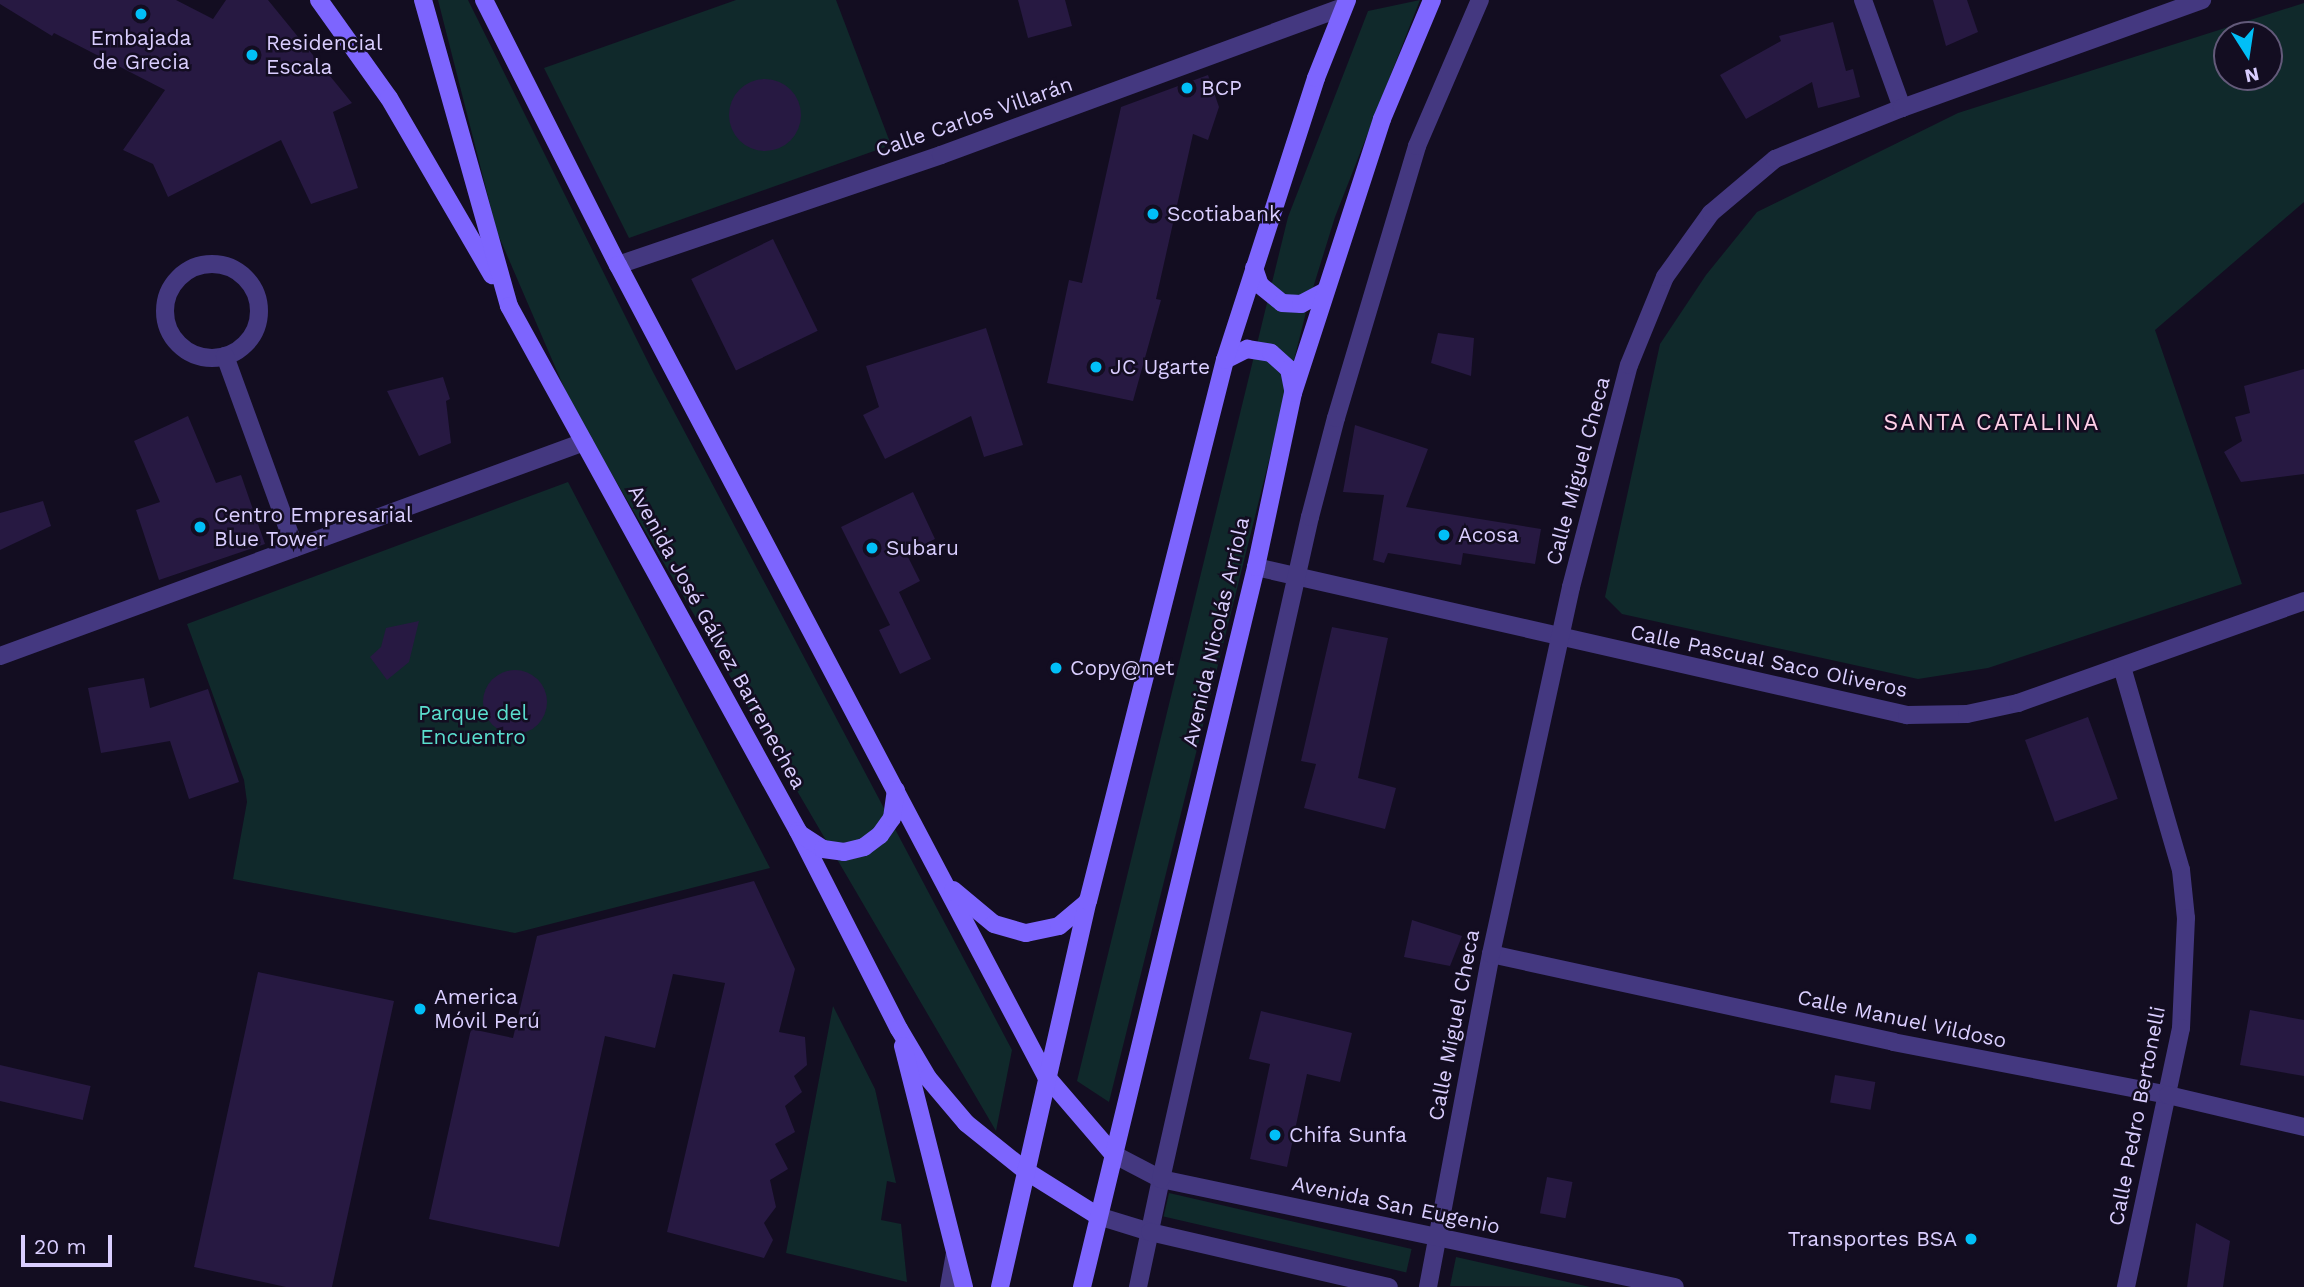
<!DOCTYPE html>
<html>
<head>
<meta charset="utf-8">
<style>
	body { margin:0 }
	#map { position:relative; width:2304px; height:1287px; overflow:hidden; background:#130d21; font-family:"Work Sans",sans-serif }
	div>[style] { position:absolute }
	.green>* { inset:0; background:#10292b; transform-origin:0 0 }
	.building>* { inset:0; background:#271942; transform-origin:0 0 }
	.round { border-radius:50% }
	.minor>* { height:18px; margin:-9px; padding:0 9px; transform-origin:9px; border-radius:9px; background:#443880 }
	.minor>.ring { margin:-9px; padding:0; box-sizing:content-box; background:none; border:18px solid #443880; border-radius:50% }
	.tertiary>* { height:18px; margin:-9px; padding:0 9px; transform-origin:9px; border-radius:9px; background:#443880 }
	.secondary>* { height:18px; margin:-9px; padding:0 9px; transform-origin:9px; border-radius:9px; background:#7d65fe }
	.dots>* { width:19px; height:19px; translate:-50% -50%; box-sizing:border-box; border:4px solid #130d21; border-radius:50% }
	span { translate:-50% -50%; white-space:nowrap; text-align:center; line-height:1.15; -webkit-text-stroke:5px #130d21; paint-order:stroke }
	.poi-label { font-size:21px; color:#daceff }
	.left { translate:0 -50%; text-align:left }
	.right { translate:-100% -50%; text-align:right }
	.street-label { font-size:21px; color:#daceff }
	.park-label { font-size:21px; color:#5adece }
	.neighbourhood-label { font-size:23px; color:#ffd0e8; letter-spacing:2px }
	.north { position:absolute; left:2213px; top:21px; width:70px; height:70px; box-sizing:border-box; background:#130d21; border:2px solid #635a7a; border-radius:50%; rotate:168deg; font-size:19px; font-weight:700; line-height:28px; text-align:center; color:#daceff }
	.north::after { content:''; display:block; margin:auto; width:24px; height:32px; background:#01bff7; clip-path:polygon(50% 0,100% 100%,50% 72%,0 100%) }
	.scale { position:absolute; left:21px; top:1235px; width:91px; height:32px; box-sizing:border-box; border:4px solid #daceff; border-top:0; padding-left:9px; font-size:21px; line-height:24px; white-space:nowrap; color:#daceff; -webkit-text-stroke:5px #130d21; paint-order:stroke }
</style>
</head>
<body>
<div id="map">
	<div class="green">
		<i style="clip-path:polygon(438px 0,468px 0,653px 372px,1012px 1050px,996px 1131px,572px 406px,497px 232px)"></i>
		<i style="clip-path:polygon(736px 0,836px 0,891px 145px,629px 238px,544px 68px)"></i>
		<i style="clip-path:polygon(1420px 0,1335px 217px,1308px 304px,1109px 1102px,1077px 1081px,1288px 217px,1368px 11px)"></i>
		<i style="clip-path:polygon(evenodd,2304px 3px,2304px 202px,2155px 330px,2242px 584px,1988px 668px,1918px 679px,1622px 614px,1605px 597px,1660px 344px,1706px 275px,1757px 212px,1958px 113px,2304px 3px,2227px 35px,2269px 35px,2269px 77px,2227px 77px,2227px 35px)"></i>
		<i style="clip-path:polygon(568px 482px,770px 868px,515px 933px,233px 879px,247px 802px,244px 780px,187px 624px)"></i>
		<i style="clip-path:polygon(833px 1006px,875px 1089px,896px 1183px,887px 1181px,881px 1220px,901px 1224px,907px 1282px,786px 1253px)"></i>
		<i style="left:1169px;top:1193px;width:249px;height:24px;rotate:13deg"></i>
		<i style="clip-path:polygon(1456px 1257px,1590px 1287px,1450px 1286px)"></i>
	</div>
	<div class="building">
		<i style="clip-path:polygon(0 0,176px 0,213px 19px,226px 0,268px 0,352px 103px,333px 112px,358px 188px,311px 204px,281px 140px,168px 197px,153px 164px,123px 150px,165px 90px,54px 33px,52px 36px,0 4px)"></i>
		<i style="clip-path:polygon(1018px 0,1065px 0,1072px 26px,1028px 38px)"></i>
		<i style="clip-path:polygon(1933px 0,1967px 0,1978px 32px,1946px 46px)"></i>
		<i style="clip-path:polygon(1833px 22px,1846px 71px,1853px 69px,1860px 97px,1818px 108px,1812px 82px,1746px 119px,1720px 75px,1781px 41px,1779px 36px)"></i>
		<i style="clip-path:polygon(1208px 75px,1219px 107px,1208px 140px,1193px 134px,1156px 299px,1161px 300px,1133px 401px,1047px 383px,1069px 280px,1082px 283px,1121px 107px)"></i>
		<i class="round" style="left:729px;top:79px;width:72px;height:72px"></i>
		<i style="left:773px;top:239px;width:102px;height:91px;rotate:64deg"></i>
		<i style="clip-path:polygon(986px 328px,1023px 445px,984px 457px,971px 416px,885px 459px,863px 415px,879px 407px,866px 366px)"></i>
		<i style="clip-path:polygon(1438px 333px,1474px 338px,1471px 376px,1431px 363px)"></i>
		<i style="clip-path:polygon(2304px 369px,2304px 474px,2241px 482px,2224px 452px,2242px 441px,2235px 417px,2250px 413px,2244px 386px)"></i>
		<i style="clip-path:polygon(443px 377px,450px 399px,446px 401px,451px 443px,419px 456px,387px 391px)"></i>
		<i style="clip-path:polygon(188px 416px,216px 483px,241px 475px,265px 544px,159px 580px,136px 510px,160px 502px,134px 441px)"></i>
		<i style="clip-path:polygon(1355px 425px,1428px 449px,1406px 507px,1541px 529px,1535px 564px,1463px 553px,1461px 565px,1388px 553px,1384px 563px,1373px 560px,1384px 495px,1343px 492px)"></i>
		<i style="clip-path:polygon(913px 492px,935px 539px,906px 553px,920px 581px,899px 592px,931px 659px,900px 674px,879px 630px,890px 625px,841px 527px)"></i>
		<i style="clip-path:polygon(43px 501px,51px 526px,0 550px,0 513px)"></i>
		<i style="clip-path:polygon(419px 621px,409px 662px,387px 680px,370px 657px,381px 647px,386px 628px)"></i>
		<i style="clip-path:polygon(1332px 627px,1388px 638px,1358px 778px,1396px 788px,1385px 829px,1304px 808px,1316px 764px,1301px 761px)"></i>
		<i class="round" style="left:483px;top:670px;width:64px;height:64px"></i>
		<i style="clip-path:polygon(144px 678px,150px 708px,208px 689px,239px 782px,189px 799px,170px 741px,101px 753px,88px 688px)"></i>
		<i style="left:2088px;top:717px;width:87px;height:67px;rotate:70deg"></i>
		<i style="clip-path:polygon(754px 881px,795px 969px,779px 1032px,805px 1037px,807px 1065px,794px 1076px,802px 1092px,785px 1106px,795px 1132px,775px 1144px,788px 1169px,770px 1180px,776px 1207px,764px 1223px,773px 1240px,764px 1258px,667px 1232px,725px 983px,673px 974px,655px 1048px,605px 1036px,559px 1247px,429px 1219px,471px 1029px,513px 1038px,537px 936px)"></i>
		<i style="clip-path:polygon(1412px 920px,1462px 936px,1450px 966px,1404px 957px)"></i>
		<i style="clip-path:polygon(258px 972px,394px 1001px,332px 1287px,286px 1287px,194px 1267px)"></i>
		<i style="clip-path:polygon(2250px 1010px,2304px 1020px,2304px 1076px,2240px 1065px)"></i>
		<i style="clip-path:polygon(1261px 1011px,1352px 1033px,1340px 1082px,1307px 1074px,1287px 1167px,1250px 1159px,1270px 1064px,1249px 1059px)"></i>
		<i style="left:0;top:1065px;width:93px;height:35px;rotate:13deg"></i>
		<i style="left:1835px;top:1075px;width:41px;height:28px;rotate:10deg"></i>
		<i style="left:1547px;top:1177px;width:26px;height:37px;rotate:11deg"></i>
		<i style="clip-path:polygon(2196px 1223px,2230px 1241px,2223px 1287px,2187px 1287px)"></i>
	</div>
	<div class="minor">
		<i style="left:1863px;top:0;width:115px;rotate:70.1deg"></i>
		<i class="ring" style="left:165px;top:264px;width:76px;height:76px"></i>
		<i style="left:225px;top:356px;width:204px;rotate:70deg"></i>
		<i style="left:1256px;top:567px;width:668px;rotate:12.81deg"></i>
		<i style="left:1907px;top:715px;width:60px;rotate:-1deg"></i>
		<i style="left:1967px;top:714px;width:52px;rotate:-12.2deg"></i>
		<i style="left:2018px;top:703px;width:304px;rotate:-19.6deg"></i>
		<i style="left:0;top:656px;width:622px;rotate:-20.12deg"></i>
		<i style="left:2122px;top:667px;width:211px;rotate:73.8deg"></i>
		<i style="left:2181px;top:870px;width:48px;rotate:84.1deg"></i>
		<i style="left:2186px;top:918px;width:110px;rotate:92.6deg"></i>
		<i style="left:2181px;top:1028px;width:265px;rotate:102deg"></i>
		<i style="left:1491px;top:954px;width:412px;rotate:12.3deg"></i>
		<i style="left:1893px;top:1042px;width:280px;rotate:10.9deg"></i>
		<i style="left:2168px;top:1095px;width:140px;rotate:13.2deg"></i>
		<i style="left:949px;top:1287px;width:34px;rotate:-80deg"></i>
		<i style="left:1138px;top:1287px;width:110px;rotate:-78deg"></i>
		<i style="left:1428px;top:1287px;width:339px;rotate:-79.3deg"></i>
		<i style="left:1491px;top:954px;width:376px;rotate:-77.7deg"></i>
		<i style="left:1571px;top:587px;width:229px;rotate:-75.4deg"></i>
		<i style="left:1629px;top:365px;width:95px;rotate:-67.8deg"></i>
		<i style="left:1665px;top:277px;width:79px;rotate:-54.3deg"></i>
		<i style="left:1711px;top:213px;width:84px;rotate:-40.2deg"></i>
		<i style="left:1775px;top:159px;width:137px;rotate:-21.9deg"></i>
		<i style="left:1902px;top:108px;width:319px;rotate:-19.8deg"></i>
	</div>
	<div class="tertiary">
		<i style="left:618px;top:265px;width:341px;rotate:-18.8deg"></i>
		<i style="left:941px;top:155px;width:428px;rotate:-20.2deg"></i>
		<i style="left:1113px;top:1154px;width:54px;rotate:27.5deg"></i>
		<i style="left:1161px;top:1179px;width:525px;rotate:11.87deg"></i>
		<i style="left:1161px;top:1179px;width:679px;rotate:-77.32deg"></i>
		<i style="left:1310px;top:517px;width:102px;rotate:-75.3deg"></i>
		<i style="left:1336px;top:418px;width:284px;rotate:-73.4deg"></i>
		<i style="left:1417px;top:146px;width:159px;rotate:-66.7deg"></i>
		<i style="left:1098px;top:1216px;width:54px;rotate:17.1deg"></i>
		<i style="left:1150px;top:1232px;width:245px;rotate:13deg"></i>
	</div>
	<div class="secondary">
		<i style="left:319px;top:0;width:120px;rotate:54.5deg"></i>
		<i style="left:389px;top:98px;width:205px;rotate:59.8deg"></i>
		<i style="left:423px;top:0;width:318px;rotate:74.3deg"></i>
		<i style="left:509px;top:306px;width:599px;rotate:61.17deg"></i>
		<i style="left:798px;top:831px;width:222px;rotate:63deg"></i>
		<i style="left:899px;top:1029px;width:57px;rotate:59.4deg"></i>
		<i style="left:928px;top:1078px;width:59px;rotate:49.8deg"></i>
		<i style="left:966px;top:1123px;width:77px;rotate:38.7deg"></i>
		<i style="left:1026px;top:1171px;width:85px;rotate:32deg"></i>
		<i style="left:484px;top:0;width:297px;rotate:63.2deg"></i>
		<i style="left:618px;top:265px;width:917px;rotate:62.18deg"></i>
		<i style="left:1046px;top:1076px;width:103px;rotate:49.3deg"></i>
		<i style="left:1254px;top:268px;width:18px;rotate:71deg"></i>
		<i style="left:1260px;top:285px;width:28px;rotate:39deg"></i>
		<i style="left:1282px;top:303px;width:19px;rotate:3deg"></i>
		<i style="left:1301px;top:304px;width:27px;rotate:-28deg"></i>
		<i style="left:1225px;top:360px;width:25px;rotate:-27deg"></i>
		<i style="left:1247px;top:349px;width:24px;rotate:9deg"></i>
		<i style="left:1271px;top:353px;width:24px;rotate:42deg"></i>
		<i style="left:1289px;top:369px;width:21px;rotate:79deg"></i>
		<i style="left:800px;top:834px;width:27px;rotate:33deg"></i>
		<i style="left:823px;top:849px;width:21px;rotate:8deg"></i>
		<i style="left:844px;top:852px;width:21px;rotate:-14deg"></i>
		<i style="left:864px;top:847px;width:20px;rotate:-37deg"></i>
		<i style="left:880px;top:835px;width:21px;rotate:-55deg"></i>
		<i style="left:892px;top:818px;width:28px;rotate:-82deg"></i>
		<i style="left:953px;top:890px;width:53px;rotate:39.7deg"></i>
		<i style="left:994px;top:924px;width:33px;rotate:16deg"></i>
		<i style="left:1026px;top:933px;width:34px;rotate:-12deg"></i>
		<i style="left:1059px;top:926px;width:35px;rotate:-40deg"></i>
		<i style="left:903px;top:1046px;width:249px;rotate:75.8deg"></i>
		<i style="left:1000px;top:1287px;width:396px;rotate:-77.2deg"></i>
		<i style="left:1088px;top:901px;width:558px;rotate:-75.79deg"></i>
		<i style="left:1225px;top:360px;width:296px;rotate:-72.1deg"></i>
		<i style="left:1316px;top:78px;width:84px;rotate:-68.3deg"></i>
		<i style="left:1082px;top:1287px;width:741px;rotate:-76.41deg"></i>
		<i style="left:1256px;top:567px;width:178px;rotate:-78deg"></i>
		<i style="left:1293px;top:393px;width:288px;rotate:-72deg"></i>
		<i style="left:1382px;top:119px;width:129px;rotate:-67.2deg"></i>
	</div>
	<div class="dots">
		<i style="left:141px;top:14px;background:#01bff7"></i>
		<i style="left:252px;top:55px;background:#01bff7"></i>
		<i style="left:1187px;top:88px;background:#01bff7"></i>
		<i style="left:1153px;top:214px;background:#01bff7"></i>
		<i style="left:1096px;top:367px;background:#01bff7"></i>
		<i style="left:200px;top:527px;background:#01bff7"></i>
		<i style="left:1444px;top:535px;background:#01bff7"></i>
		<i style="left:872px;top:548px;background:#01bff7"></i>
		<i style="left:1056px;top:668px;background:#01bff7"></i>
		<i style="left:420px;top:1009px;background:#01bff7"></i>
		<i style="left:1275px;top:1135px;background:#01bff7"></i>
		<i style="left:1971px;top:1239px;background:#01bff7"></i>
	</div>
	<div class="poi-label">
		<span style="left:141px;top:50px">Embajada<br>de Grecia</span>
		<span class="left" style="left:266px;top:55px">Residencial<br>Escala</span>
		<span class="left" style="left:1201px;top:88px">BCP</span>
		<span class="left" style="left:1167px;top:214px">Scotiabank</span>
		<span class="left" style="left:1110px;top:367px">JC Ugarte</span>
		<span class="left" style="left:214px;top:527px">Centro Empresarial<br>Blue Tower</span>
		<span class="left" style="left:1458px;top:535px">Acosa</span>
		<span class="left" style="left:886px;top:548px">Subaru</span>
		<span class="left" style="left:1070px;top:668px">Copy@net</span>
		<span class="left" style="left:434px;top:1009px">America<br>Móvil Perú</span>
		<span class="left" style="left:1289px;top:1135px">Chifa Sunfa</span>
		<span class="right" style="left:1957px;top:1239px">Transportes BSA</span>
	</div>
	<div class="street-label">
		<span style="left:974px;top:117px;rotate:-19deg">Calle Carlos Villarán</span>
		<span style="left:1578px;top:471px;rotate:-75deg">Calle Miguel Checa</span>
		<span style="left:1216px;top:632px;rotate:-77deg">Avenida Nicolás Arriola</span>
		<span style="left:717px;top:637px;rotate:61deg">Avenida José Gálvez Barrenechea</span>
		<span style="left:1769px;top:661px;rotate:12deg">Calle Pascual Saco Oliveros</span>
		<span style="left:1902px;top:1019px;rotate:12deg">Calle Manuel Vildoso</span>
		<span style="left:1454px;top:1025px;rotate:-79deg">Calle Miguel Checa</span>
		<span style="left:2137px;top:1116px;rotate:-79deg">Calle Pedro Bertonelli</span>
		<span style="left:1396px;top:1205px;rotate:12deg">Avenida San Eugenio</span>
	</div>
	<div class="park-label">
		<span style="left:473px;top:725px">Parque del<br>Encuentro</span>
	</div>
	<div class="neighbourhood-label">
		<span style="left:1992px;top:423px">SANTA CATALINA</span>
	</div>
	<div class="north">N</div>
	<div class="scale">20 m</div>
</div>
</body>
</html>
